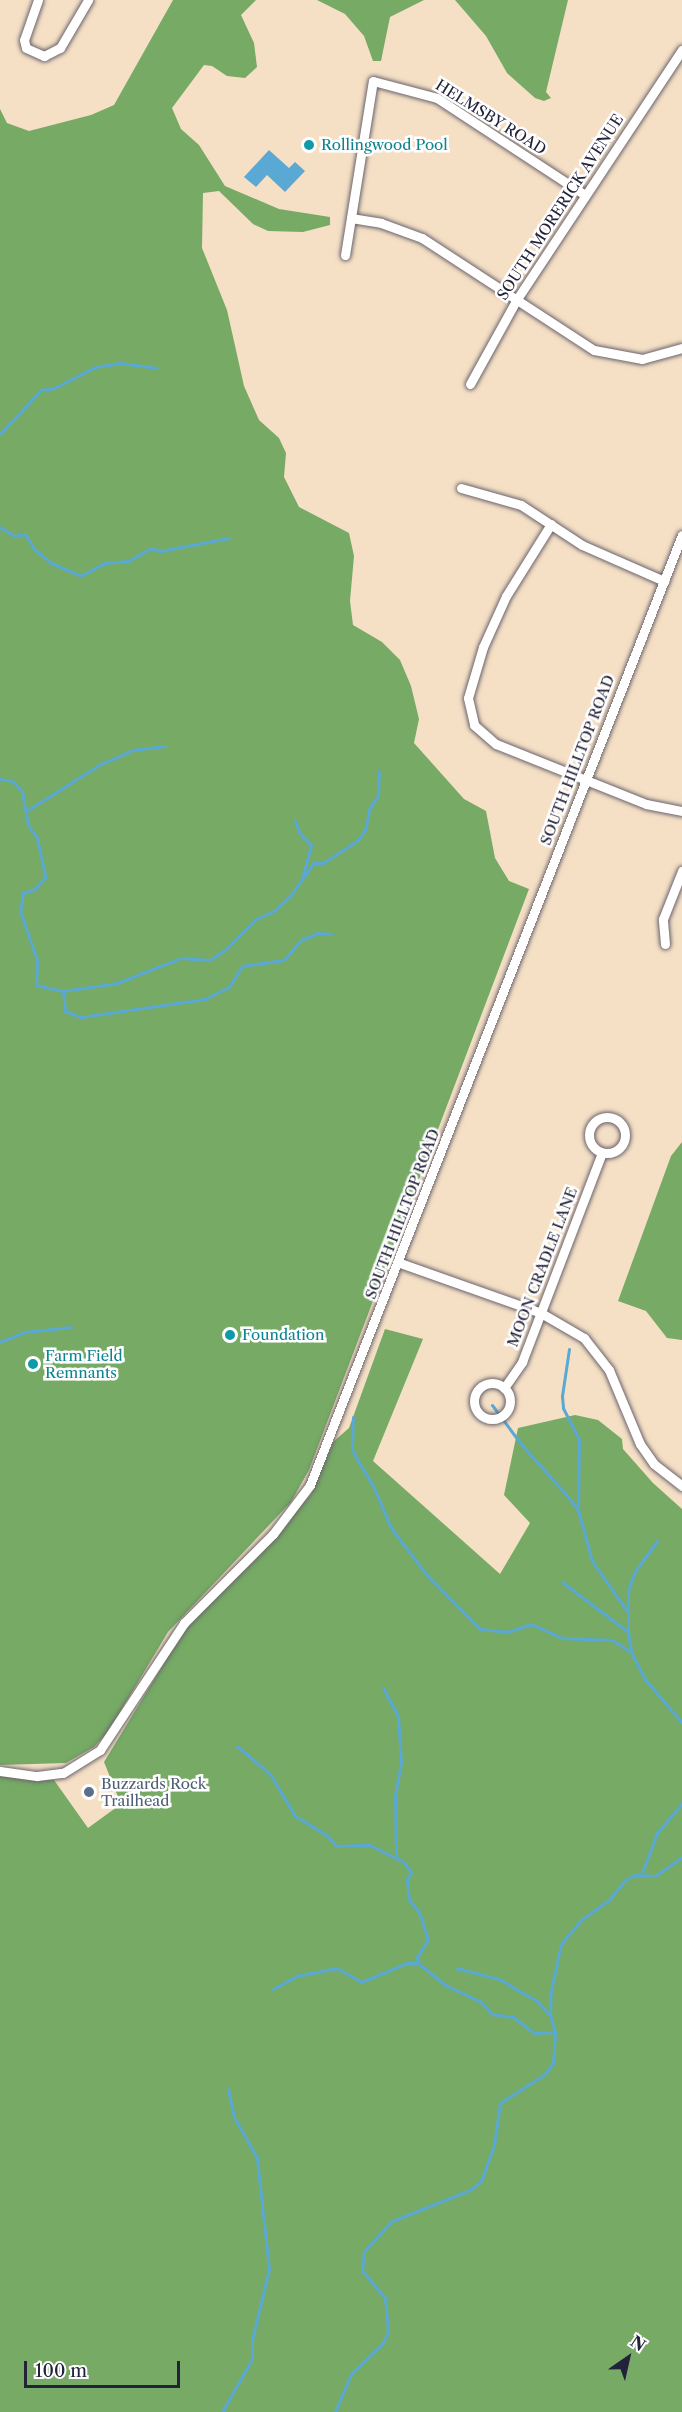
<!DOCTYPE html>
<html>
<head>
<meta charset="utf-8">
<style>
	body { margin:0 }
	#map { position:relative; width:682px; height:2412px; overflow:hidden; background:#f5e0c6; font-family:"Libre Caslon Text",serif }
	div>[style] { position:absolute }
	.forest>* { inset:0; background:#76aa65 }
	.water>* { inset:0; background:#5aa8d4 }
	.stream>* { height:3px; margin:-1.5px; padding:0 1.5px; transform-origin:1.5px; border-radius:1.5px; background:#5aa8d4 }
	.roads { filter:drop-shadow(0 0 2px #6c646c) drop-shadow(0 0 2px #6c646c) }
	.minor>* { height:9px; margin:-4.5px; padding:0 4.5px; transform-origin:4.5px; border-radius:4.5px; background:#fff }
	.minor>.ring { margin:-4.5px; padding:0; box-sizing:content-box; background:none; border:9px solid #fff; border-radius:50% }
	.dots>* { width:16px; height:16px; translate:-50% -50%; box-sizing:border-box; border:3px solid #fff; border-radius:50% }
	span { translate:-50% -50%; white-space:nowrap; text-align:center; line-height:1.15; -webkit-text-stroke:5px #fff; paint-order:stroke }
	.street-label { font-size:15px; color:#22223b }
	.culture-label { font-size:15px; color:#0d838f }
	.left { translate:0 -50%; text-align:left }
	.service-label { font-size:15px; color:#4e5e75 }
	.north { position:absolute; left:598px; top:2328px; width:60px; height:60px; -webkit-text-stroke:4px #fff; paint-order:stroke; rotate:34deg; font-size:16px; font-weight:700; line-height:24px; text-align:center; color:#22223b }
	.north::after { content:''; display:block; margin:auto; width:21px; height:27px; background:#22223b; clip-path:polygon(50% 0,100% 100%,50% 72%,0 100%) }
	.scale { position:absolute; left:24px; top:2361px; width:156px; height:27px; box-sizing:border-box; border:3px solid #22223b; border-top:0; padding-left:8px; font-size:18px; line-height:21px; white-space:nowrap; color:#22223b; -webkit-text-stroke:4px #fff; paint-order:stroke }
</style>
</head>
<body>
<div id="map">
	<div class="forest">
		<i style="clip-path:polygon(173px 0,256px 0,241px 15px,254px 43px,257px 67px,245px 78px,227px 76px,212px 66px,204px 65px,172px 108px,181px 129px,199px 145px,225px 186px,279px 209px,330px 217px,330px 225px,303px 232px,268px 231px,253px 224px,219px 191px,203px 193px,202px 248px,227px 310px,244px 386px,259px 420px,279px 438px,286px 453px,284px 477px,299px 507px,349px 533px,354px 556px,350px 601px,353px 625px,382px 642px,400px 660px,411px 686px,419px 719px,414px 743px,464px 799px,486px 811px,495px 858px,509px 881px,529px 889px,309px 1470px,291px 1502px,168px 1632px,108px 1732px,94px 1747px,66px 1763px,0 1765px,0 109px,7px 123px,29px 131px,91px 115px,114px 105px)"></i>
		<i style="clip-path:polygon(317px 0,424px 0,390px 17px,381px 61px,373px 61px,364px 36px,345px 14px)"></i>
		<i style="clip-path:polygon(455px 0,568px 0,546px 92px,551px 98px,544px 101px,535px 98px,507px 73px,486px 36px)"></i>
		<i style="clip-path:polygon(682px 1142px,682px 1340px,667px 1338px,646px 1311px,618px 1301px,671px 1156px)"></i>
		<i style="clip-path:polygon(385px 1329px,423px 1339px,373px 1461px,500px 1574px,530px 1523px,504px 1495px,518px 1428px,575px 1415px,598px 1420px,622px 1439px,623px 1449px,653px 1483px,682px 1509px,682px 2412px,0 2412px,0 1775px,54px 1780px,88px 1828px,121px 1804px,104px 1762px,186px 1627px,260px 1555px,311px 1494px,333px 1442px,349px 1428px)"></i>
	</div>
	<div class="water">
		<i style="clip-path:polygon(269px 150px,289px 168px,295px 162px,305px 171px,285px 192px,267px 175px,256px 187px,244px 177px)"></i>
	</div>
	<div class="stream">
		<i style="left:0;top:434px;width:60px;rotate:-47deg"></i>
		<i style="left:41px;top:390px;width:13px;rotate:-9deg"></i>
		<i style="left:54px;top:388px;width:46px;rotate:-27.1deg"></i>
		<i style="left:95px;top:367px;width:26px;rotate:-9deg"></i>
		<i style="left:121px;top:363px;width:36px;rotate:8deg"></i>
		<i style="left:0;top:527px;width:17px;rotate:33deg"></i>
		<i style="left:14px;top:536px;width:11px;rotate:-10deg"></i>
		<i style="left:25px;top:534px;width:17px;rotate:59deg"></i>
		<i style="left:34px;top:549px;width:22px;rotate:39deg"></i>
		<i style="left:51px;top:563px;width:33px;rotate:23deg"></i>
		<i style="left:81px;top:576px;width:26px;rotate:-29deg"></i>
		<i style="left:104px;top:563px;width:24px;rotate:-5deg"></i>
		<i style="left:128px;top:561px;width:26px;rotate:-29deg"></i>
		<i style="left:151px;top:548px;width:9px;rotate:18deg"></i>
		<i style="left:160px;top:551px;width:70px;rotate:-10.7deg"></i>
		<i style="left:0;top:779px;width:12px;rotate:9deg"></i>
		<i style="left:12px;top:781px;width:14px;rotate:45deg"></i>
		<i style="left:22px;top:791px;width:35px;rotate:80deg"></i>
		<i style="left:28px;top:825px;width:16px;rotate:55deg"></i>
		<i style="left:37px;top:838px;width:40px;rotate:78deg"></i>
		<i style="left:45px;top:877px;width:16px;rotate:130deg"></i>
		<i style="left:35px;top:889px;width:13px;rotate:162deg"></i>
		<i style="left:23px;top:893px;width:18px;rotate:99deg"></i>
		<i style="left:20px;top:911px;width:52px;rotate:70.9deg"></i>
		<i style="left:37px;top:960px;width:25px;rotate:92deg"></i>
		<i style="left:36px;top:985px;width:28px;rotate:13deg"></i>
		<i style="left:63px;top:991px;width:55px;rotate:-8.4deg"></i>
		<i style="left:117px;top:983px;width:69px;rotate:-21.3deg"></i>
		<i style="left:181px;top:958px;width:29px;rotate:4deg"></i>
		<i style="left:210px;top:960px;width:21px;rotate:-35deg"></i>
		<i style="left:227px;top:948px;width:41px;rotate:-45deg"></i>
		<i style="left:256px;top:919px;width:20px;rotate:-24deg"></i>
		<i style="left:274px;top:911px;width:23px;rotate:-43deg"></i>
		<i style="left:291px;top:895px;width:39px;rotate:-55deg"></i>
		<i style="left:313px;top:863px;width:10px"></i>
		<i style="left:323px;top:863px;width:42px;rotate:-33.3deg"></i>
		<i style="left:358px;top:840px;width:12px;rotate:-55deg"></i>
		<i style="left:365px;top:830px;width:24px;rotate:-78deg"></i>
		<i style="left:370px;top:807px;width:14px;rotate:-54deg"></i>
		<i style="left:378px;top:796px;width:25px;rotate:-88deg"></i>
		<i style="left:28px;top:810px;width:84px;rotate:-32.4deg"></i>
		<i style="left:99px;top:765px;width:36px;rotate:-24deg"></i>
		<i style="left:132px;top:750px;width:33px;rotate:-7deg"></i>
		<i style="left:295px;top:821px;width:14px;rotate:69deg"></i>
		<i style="left:300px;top:834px;width:16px;rotate:45deg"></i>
		<i style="left:311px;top:845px;width:34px;rotate:105deg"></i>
		<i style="left:63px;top:991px;width:20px;rotate:84deg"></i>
		<i style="left:65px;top:1011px;width:17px;rotate:21deg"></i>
		<i style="left:81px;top:1017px;width:125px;rotate:-8.3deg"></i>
		<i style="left:205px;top:999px;width:27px;rotate:-27deg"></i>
		<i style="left:229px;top:987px;width:25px;rotate:-58deg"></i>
		<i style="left:242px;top:966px;width:42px;rotate:-8.1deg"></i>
		<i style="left:284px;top:960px;width:26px;rotate:-50deg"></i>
		<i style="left:301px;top:940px;width:18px;rotate:-22deg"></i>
		<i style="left:318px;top:933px;width:14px;rotate:4deg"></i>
		<i style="left:0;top:1342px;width:27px;rotate:-22deg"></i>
		<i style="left:25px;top:1332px;width:46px;rotate:-6.2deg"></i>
		<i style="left:569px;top:1349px;width:48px;rotate:98.5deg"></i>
		<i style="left:562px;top:1396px;width:12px;rotate:85deg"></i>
		<i style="left:563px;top:1408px;width:36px;rotate:63deg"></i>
		<i style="left:579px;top:1440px;width:69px;rotate:90.8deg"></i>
		<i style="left:492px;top:1405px;width:49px;rotate:53.4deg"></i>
		<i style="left:521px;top:1444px;width:74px;rotate:48.3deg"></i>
		<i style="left:570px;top:1499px;width:14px;rotate:54deg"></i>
		<i style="left:578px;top:1510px;width:53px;rotate:74.6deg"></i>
		<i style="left:592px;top:1561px;width:61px;rotate:55deg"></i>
		<i style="left:353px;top:1417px;width:33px;rotate:92deg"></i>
		<i style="left:352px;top:1450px;width:44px;rotate:59.9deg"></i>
		<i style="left:374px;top:1488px;width:43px;rotate:67deg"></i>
		<i style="left:391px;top:1528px;width:58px;rotate:52.7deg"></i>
		<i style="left:426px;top:1574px;width:77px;rotate:45.5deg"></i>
		<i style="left:480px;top:1629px;width:27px;rotate:6deg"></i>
		<i style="left:507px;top:1632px;width:25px;rotate:-18deg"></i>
		<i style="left:531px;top:1624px;width:34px;rotate:24deg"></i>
		<i style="left:562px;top:1638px;width:50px;rotate:2.3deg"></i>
		<i style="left:612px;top:1640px;width:22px;rotate:32deg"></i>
		<i style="left:657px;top:1541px;width:39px;rotate:126deg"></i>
		<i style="left:634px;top:1573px;width:20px;rotate:108deg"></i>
		<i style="left:628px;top:1592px;width:40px;rotate:90deg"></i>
		<i style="left:628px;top:1632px;width:20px;rotate:81deg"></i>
		<i style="left:631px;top:1652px;width:30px;rotate:63deg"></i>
		<i style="left:645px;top:1679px;width:57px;rotate:49.9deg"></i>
		<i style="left:562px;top:1582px;width:83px;rotate:37.1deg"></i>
		<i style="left:383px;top:1688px;width:32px;rotate:62deg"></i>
		<i style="left:398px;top:1716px;width:46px;rotate:86.3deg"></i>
		<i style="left:401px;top:1762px;width:35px;rotate:100deg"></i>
		<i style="left:395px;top:1796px;width:62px;rotate:89.1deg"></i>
		<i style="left:237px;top:1746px;width:43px;rotate:40.3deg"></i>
		<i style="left:270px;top:1774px;width:49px;rotate:59.2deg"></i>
		<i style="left:295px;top:1816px;width:37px;rotate:31deg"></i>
		<i style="left:327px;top:1835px;width:14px;rotate:51deg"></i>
		<i style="left:336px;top:1846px;width:34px;rotate:-2deg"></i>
		<i style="left:370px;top:1845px;width:38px;rotate:27deg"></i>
		<i style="left:404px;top:1862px;width:12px;rotate:55deg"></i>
		<i style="left:411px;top:1872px;width:8px;rotate:120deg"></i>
		<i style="left:407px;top:1879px;width:21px;rotate:85deg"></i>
		<i style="left:409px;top:1900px;width:16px;rotate:50deg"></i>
		<i style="left:419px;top:1912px;width:28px;rotate:72deg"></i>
		<i style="left:428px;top:1939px;width:21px;rotate:121deg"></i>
		<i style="left:417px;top:1957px;width:6px;rotate:81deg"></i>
		<i style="left:641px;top:1876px;width:46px;rotate:-69.6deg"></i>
		<i style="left:657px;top:1833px;width:39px;rotate:-50deg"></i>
		<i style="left:456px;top:1968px;width:44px;rotate:14.3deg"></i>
		<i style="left:499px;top:1979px;width:44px;rotate:30.1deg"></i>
		<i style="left:537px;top:2001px;width:19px;rotate:47deg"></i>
		<i style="left:273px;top:1989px;width:26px;rotate:-29deg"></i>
		<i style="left:296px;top:1976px;width:42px;rotate:-11deg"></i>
		<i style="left:337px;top:1968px;width:28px;rotate:30deg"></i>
		<i style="left:361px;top:1982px;width:50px;rotate:-22.4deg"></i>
		<i style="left:407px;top:1963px;width:11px"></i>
		<i style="left:418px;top:1963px;width:35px;rotate:39deg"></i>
		<i style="left:445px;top:1985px;width:38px;rotate:25deg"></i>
		<i style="left:480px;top:2001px;width:18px;rotate:47deg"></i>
		<i style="left:492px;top:2014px;width:21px;rotate:8deg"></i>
		<i style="left:513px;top:2017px;width:26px;rotate:37deg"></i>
		<i style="left:534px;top:2033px;width:21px;rotate:-3deg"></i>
		<i style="left:222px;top:2412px;width:61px;rotate:-60.5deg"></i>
		<i style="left:252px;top:2359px;width:19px;rotate:-90deg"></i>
		<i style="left:252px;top:2340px;width:73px;rotate:-76.5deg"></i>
		<i style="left:269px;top:2269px;width:112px;rotate:-96.2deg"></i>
		<i style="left:257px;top:2158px;width:47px;rotate:-119.3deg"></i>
		<i style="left:234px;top:2117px;width:30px;rotate:-102deg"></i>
		<i style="left:335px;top:2412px;width:41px;rotate:-67.2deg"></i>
		<i style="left:351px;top:2374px;width:43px;rotate:-44.1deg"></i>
		<i style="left:382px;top:2344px;width:13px;rotate:-63deg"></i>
		<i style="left:388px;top:2332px;width:34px;rotate:-95deg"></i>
		<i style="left:385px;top:2298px;width:35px;rotate:-130deg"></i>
		<i style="left:362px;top:2271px;width:20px;rotate:-84deg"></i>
		<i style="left:364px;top:2251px;width:41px;rotate:-47deg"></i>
		<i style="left:392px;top:2221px;width:84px;rotate:-21.7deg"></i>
		<i style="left:470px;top:2190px;width:14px;rotate:-39deg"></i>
		<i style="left:481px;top:2181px;width:38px;rotate:-70deg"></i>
		<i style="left:494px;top:2145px;width:42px;rotate:-81.9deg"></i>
		<i style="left:500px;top:2103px;width:54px;rotate:-32.8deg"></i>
		<i style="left:545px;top:2074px;width:14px;rotate:-54deg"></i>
		<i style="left:553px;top:2063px;width:31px;rotate:-86deg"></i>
		<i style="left:555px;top:2032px;width:18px;rotate:-106deg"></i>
		<i style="left:550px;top:2015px;width:24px;rotate:-88deg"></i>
		<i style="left:551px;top:1991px;width:48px;rotate:-78deg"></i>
		<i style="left:561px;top:1944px;width:33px;rotate:-50deg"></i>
		<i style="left:582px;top:1919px;width:33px;rotate:-35deg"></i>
		<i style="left:609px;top:1900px;width:26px;rotate:-51deg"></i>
		<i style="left:625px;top:1880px;width:11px;rotate:-27deg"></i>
		<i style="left:635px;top:1875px;width:20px;rotate:3deg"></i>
		<i style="left:655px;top:1876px;width:33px;rotate:-35deg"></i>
	</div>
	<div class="roads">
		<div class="minor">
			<i style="left:38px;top:0;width:42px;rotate:109.3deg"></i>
			<i style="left:24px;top:40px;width:8px;rotate:76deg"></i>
			<i style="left:26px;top:48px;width:20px;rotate:24deg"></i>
			<i style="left:44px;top:56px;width:18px;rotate:-27deg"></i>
			<i style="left:60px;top:48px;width:56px;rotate:-59.7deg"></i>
			<i style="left:351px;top:218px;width:30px;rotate:9deg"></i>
			<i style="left:381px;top:223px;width:44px;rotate:20.1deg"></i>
			<i style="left:422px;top:238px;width:205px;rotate:33.1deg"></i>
			<i style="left:594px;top:350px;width:49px;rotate:10.6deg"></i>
			<i style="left:642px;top:359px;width:41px;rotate:-15.4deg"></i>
			<i style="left:345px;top:255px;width:176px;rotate:-80.9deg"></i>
			<i style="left:373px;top:81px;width:66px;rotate:14.9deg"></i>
			<i style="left:437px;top:98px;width:177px;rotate:33.2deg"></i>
			<i style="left:470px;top:384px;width:97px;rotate:-61.1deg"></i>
			<i style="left:517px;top:299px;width:299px;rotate:-56.5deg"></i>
			<i style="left:461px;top:488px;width:62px;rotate:15.8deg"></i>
			<i style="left:521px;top:505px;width:73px;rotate:33.3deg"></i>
			<i style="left:582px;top:545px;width:90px;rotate:23.7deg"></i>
			<i style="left:551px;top:524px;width:85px;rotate:122deg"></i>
			<i style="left:506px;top:596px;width:56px;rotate:114.3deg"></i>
			<i style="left:483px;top:647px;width:53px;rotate:106.4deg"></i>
			<i style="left:468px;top:698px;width:28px;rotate:77deg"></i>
			<i style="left:474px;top:725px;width:29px;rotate:41deg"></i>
			<i style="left:496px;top:744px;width:162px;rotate:21.8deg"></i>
			<i style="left:646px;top:804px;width:37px;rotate:11deg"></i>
			<i style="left:665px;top:944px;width:25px;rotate:-95deg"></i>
			<i style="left:663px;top:919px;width:52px;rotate:-68.4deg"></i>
			<i class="ring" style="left:589px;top:1117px;width:27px;height:27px"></i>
			<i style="left:400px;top:1263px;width:150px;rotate:19.5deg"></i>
			<i style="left:541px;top:1313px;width:50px;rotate:30.2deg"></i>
			<i style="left:584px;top:1338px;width:41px;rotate:52deg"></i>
			<i style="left:609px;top:1370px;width:80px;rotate:67.3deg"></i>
			<i style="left:640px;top:1444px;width:24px;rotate:55deg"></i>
			<i style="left:654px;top:1464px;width:36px;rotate:38deg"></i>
			<i class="ring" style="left:474px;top:1383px;width:27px;height:27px"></i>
			<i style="left:504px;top:1388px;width:32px;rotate:-55deg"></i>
			<i style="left:522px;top:1362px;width:224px;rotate:-69.1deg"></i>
			<i style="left:0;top:1771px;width:37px;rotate:8deg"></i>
			<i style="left:37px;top:1776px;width:26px;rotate:-7deg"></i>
			<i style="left:63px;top:1773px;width:44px;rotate:-31.9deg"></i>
			<i style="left:100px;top:1750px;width:152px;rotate:-56.5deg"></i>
			<i style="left:184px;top:1623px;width:126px;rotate:-45deg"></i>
			<i style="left:273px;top:1534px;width:61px;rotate:-52.9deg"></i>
			<i style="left:310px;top:1485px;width:1020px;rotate:-68.62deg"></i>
		</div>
	</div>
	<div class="dots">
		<i style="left:309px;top:145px;background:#0f9aa8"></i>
		<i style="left:230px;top:1335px;background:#0f9aa8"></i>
		<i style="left:33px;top:1364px;background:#0f9aa8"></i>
		<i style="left:89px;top:1792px;background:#5c6f8a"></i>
	</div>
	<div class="street-label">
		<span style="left:491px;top:117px;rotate:32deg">HELMSBY ROAD</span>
		<span style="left:560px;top:207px;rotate:-57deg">SOUTH MORERICK AVENUE</span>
		<span style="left:577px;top:760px;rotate:-69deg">SOUTH HILLTOP ROAD</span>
		<span style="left:402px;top:1214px;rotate:-69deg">SOUTH HILLTOP ROAD</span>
		<span style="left:542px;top:1267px;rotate:-69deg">MOON CRADLE LANE</span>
	</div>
	<div class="culture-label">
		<span class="left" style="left:321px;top:145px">Rollingwood Pool</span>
		<span class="left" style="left:242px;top:1335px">Foundation</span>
		<span class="left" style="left:45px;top:1364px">Farm Field<br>Remnants</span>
	</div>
	<div class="service-label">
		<span class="left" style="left:101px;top:1792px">Buzzards Rock<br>Trailhead</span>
	</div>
	<div class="north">N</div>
	<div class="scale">100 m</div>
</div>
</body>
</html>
